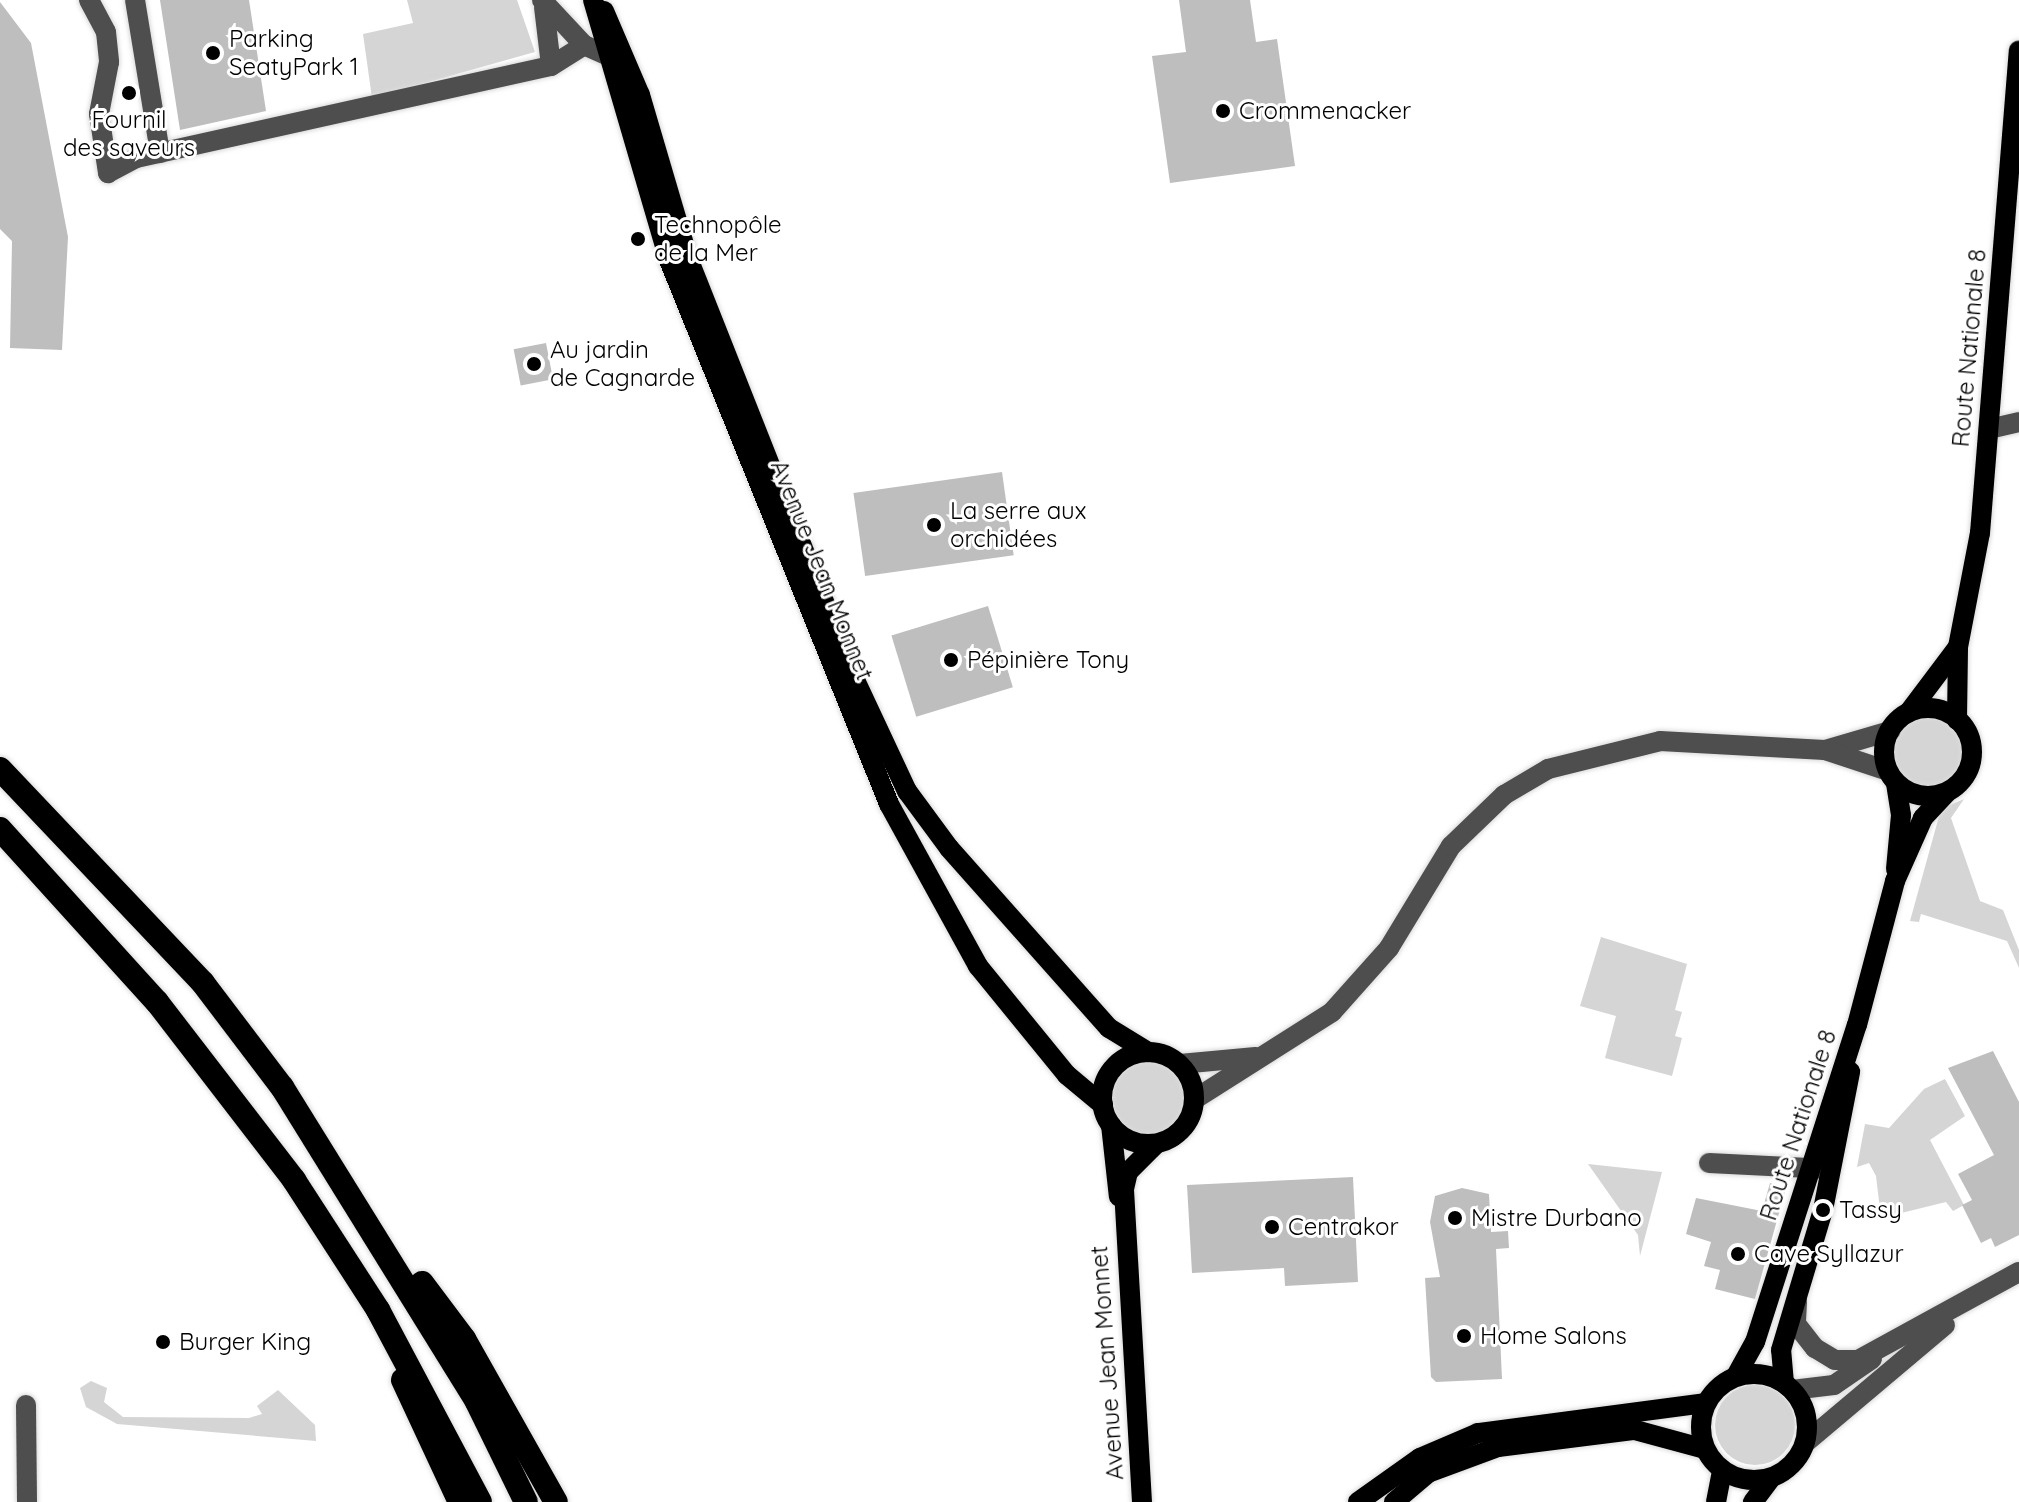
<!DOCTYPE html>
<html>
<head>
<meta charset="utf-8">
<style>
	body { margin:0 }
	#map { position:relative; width:2019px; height:1502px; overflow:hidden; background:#fff; font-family:Quicksand,sans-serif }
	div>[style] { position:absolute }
	.green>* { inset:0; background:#d5d5d5 }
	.round { border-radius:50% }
	.building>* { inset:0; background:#bebebe; transform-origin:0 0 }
	.roads { filter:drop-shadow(0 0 2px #dbdbdb) drop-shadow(0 0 2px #dbdbdb) }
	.minor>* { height:20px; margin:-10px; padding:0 10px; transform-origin:10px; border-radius:10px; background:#4e4e4e }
	.major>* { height:20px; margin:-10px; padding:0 10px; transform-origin:10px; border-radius:10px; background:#000 }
	.major>.ring { margin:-10px; padding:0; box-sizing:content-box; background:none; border:20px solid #000; border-radius:50% }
	.highway>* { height:24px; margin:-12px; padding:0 12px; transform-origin:12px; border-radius:12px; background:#000 }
	.dots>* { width:22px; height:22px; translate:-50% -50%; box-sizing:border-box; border:4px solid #fff; border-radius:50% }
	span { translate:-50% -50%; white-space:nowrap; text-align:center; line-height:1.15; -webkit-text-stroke:6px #fff; paint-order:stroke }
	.poi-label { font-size:24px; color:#000 }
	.left { translate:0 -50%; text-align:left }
	.street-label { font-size:24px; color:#000 }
</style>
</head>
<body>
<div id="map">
	<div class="green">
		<i style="clip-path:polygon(407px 0,517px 0,535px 52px,372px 98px,363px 34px,413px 23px)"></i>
		<i class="round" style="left:1894px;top:718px;width:68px;height:68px"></i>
		<i style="clip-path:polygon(1964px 799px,1951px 818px,1980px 901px,2003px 910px,2019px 950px,2019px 968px,2007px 941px,1921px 914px,1919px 922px,1910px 921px,1941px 809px)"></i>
		<i style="clip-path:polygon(1601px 937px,1687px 964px,1675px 1010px,1682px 1012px,1675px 1036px,1682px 1038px,1672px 1076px,1605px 1058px,1616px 1016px,1580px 1006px)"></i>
		<i class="round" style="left:1111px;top:1060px;width:74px;height:74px"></i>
		<i style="clip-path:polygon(1945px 1079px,1965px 1116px,1930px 1140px,1964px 1205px,1953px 1211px,1946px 1202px,1881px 1218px,1876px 1176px,1869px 1163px,1857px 1167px,1865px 1124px,1889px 1128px,1924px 1089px)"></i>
		<i style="clip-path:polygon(1588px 1164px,1662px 1172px,1640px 1256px,1638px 1235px)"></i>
		<i style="clip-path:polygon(91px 1381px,107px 1388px,104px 1402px,123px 1417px,249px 1418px,262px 1414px,257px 1406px,278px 1390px,315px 1425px,316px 1441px,117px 1424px,86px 1407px,80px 1388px)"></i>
		<i class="round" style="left:1715px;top:1385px;width:80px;height:80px"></i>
	</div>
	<div class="building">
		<i style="clip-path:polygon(160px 0,249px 0,266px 111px,180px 130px)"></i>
		<i style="clip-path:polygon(1179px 0,1250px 0,1256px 42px,1277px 39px,1295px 166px,1170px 183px,1152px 56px,1186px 52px)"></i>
		<i style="clip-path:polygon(0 2px,31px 43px,68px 237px,62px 350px,10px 348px,12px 241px,0 229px)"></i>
		<i style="left:546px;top:343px;width:37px;height:33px;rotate:79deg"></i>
		<i style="left:1002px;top:472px;width:84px;height:150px;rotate:82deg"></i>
		<i style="left:988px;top:606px;width:85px;height:101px;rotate:73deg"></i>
		<i style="clip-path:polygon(1993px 1051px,2019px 1102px,2019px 1235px,1995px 1247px,1991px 1238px,1981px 1243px,1962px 1205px,1972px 1200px,1958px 1174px,1994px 1155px,1948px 1068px)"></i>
		<i style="clip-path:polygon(1353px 1177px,1358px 1282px,1285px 1286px,1284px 1268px,1192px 1273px,1187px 1185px)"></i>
		<i style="clip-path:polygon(1770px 1183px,1786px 1188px,1755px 1299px,1715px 1289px,1720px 1270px,1704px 1266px,1711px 1242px,1686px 1234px,1696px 1198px,1762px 1211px)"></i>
		<i style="clip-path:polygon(1462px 1188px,1489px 1194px,1491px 1232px,1508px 1231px,1509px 1248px,1496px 1249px,1502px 1379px,1436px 1382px,1431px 1377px,1425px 1278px,1440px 1277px,1430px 1222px,1435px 1196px)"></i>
	</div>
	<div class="roads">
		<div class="minor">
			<i style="left:89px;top:0;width:36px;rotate:62deg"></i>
			<i style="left:106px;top:32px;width:30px;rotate:84deg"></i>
			<i style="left:109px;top:62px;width:53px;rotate:100.9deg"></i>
			<i style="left:99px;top:114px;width:60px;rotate:81.3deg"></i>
			<i style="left:108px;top:173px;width:32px;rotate:-28deg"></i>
			<i style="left:136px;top:158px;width:425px;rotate:-12.5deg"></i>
			<i style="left:551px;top:66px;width:39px;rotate:-32deg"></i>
			<i style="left:584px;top:45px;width:42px;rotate:24.1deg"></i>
			<i style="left:135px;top:0;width:155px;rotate:80.7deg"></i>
			<i style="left:542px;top:0;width:62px;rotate:47deg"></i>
			<i style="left:544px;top:7px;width:59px;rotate:83.2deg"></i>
			<i style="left:1989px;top:429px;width:31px;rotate:-13deg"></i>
			<i style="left:1825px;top:750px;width:68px;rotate:-16.3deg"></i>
			<i style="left:1180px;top:1064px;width:76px;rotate:-5.3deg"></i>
			<i style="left:1195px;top:1099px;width:162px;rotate:-32.4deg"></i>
			<i style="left:1332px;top:1012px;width:86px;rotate:-48.3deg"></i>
			<i style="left:1389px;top:948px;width:119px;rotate:-58.7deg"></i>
			<i style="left:1451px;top:846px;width:74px;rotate:-43.9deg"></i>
			<i style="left:1504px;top:795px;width:51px;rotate:-30.6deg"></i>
			<i style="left:1548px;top:769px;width:115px;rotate:-14deg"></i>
			<i style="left:1660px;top:741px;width:165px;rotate:3.1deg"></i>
			<i style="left:1825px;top:750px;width:66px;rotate:18.4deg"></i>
			<i style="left:1709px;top:1163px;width:120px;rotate:2.9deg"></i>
			<i style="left:1797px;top:1302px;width:22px;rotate:93deg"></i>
			<i style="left:1796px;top:1324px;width:31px;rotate:52deg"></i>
			<i style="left:1815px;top:1348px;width:23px;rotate:31deg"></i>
			<i style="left:1835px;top:1360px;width:23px"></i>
			<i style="left:1858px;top:1360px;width:183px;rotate:-28.7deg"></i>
			<i style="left:1792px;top:1390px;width:42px;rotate:-6.8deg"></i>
			<i style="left:1834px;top:1385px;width:46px;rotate:-34.4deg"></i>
			<i style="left:26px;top:1405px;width:97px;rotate:89.4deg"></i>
			<i style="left:1805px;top:1443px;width:183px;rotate:-40.1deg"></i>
		</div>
		<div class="major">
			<i style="left:593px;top:0;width:271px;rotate:73.7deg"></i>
			<i style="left:669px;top:260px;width:587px;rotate:67.98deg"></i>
			<i style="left:889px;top:804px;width:185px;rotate:61.2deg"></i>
			<i style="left:978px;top:966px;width:141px;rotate:50.8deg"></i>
			<i style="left:1067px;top:1075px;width:47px;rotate:39.8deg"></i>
			<i style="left:604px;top:11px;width:91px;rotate:66.8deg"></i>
			<i style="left:640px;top:95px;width:170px;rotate:73.6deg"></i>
			<i style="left:688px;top:258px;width:454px;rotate:68.4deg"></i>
			<i style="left:855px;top:680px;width:123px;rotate:64.9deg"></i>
			<i style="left:907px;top:791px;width:71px;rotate:53.6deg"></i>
			<i style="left:949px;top:848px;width:241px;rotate:48.4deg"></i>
			<i style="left:1109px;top:1028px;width:46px;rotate:31.6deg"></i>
			<i class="ring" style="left:1884px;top:708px;width:68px;height:68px"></i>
			<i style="left:1909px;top:712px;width:81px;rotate:-53deg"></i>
			<i style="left:1957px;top:720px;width:73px;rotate:-89.2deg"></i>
			<i style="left:1958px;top:647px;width:116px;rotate:-79.1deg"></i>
			<i style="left:1980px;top:533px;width:484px;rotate:-85.4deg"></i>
			<i style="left:1896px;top:869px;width:54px;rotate:-84.7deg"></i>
			<i style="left:1901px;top:815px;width:33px;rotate:-99deg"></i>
			<i class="ring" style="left:1102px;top:1052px;width:72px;height:72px"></i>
			<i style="left:1111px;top:1125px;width:72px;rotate:83.7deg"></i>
			<i class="ring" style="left:1701px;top:1374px;width:86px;height:86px"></i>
			<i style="left:1736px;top:1376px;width:39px;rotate:-61deg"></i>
			<i style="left:1755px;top:1342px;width:333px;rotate:-72.2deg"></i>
			<i style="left:1857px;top:1025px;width:149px;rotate:-75.2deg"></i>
			<i style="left:1895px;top:881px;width:69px;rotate:-66deg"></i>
			<i style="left:1923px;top:818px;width:34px;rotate:-47deg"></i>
			<i style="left:1784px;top:1383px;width:33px;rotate:-95deg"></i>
			<i style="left:1781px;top:1350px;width:146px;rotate:-73.3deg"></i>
			<i style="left:1823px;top:1210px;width:141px;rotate:-78.9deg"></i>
			<i style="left:1142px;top:1502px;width:314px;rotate:-93.3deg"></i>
			<i style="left:1124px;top:1189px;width:17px;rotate:-77deg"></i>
			<i style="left:1128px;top:1172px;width:40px;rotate:-45deg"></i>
			<i style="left:1358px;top:1502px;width:76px;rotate:-35.4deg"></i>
			<i style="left:1420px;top:1458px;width:63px;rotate:-23.3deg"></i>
			<i style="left:1478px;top:1433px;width:230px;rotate:-7.5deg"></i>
			<i style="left:1394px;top:1502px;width:45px;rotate:-40.5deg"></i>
			<i style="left:1428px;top:1473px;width:75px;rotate:-20.4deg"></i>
			<i style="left:1498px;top:1447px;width:138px;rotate:-7.1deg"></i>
			<i style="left:1635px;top:1430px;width:73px;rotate:15.2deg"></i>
			<i style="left:1716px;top:1502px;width:33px;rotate:-79deg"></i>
			<i style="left:1753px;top:1502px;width:30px;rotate:-53deg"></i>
		</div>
		<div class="highway">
			<i style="left:0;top:769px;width:295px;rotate:46.5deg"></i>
			<i style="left:203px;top:983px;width:131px;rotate:52.8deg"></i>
			<i style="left:282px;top:1087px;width:370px;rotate:58.2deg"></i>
			<i style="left:477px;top:1402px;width:111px;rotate:63.9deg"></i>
			<i style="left:0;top:829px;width:234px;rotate:47.8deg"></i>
			<i style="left:157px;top:1002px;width:225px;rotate:52.4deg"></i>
			<i style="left:294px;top:1180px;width:155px;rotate:57.1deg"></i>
			<i style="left:378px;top:1310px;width:217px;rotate:62deg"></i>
			<i style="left:422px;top:1283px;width:70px;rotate:53.1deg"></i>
			<i style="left:464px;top:1339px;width:187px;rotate:60.6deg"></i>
			<i style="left:403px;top:1380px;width:135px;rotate:65deg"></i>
		</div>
	</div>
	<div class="dots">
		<i style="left:213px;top:53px;background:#000"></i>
		<i style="left:129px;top:93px;background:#000"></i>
		<i style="left:1223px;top:111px;background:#000"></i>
		<i style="left:638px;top:239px;background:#000"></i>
		<i style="left:534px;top:364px;background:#000"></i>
		<i style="left:934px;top:525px;background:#000"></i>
		<i style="left:951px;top:660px;background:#000"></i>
		<i style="left:1823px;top:1210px;background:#000"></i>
		<i style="left:1455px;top:1218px;background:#000"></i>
		<i style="left:1272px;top:1227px;background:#000"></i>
		<i style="left:1738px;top:1254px;background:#000"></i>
		<i style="left:1464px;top:1336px;background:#000"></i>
		<i style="left:163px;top:1342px;background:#000"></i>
	</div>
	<div class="poi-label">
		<span class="left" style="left:229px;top:53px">Parking<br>SeatyPark 1</span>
		<span class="left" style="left:1239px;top:111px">Crommenacker</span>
		<span style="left:129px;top:134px">Fournil<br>des saveurs</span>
		<span class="left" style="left:654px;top:239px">Technopôle<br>de la Mer</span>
		<span class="left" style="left:550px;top:364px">Au jardin<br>de Cagnarde</span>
		<span class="left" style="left:950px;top:525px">La serre aux<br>orchidées</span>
		<span class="left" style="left:967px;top:660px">Pépinière Tony</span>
		<span class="left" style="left:1839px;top:1210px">Tassy</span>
		<span class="left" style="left:1471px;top:1218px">Mistre Durbano</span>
		<span class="left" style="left:1288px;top:1227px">Centrakor</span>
		<span class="left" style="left:1754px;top:1254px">Cave Syllazur</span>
		<span class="left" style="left:1480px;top:1336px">Home Salons</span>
		<span class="left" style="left:179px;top:1342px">Burger King</span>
	</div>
	<div class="street-label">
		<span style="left:1969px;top:348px;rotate:-85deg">Route Nationale 8</span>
		<span style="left:822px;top:570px;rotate:68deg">Avenue Jean Monnet</span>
		<span style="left:1798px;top:1125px;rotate:-72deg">Route Nationale 8</span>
		<span style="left:1107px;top:1363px;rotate:-94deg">Avenue Jean Monnet</span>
	</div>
</div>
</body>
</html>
